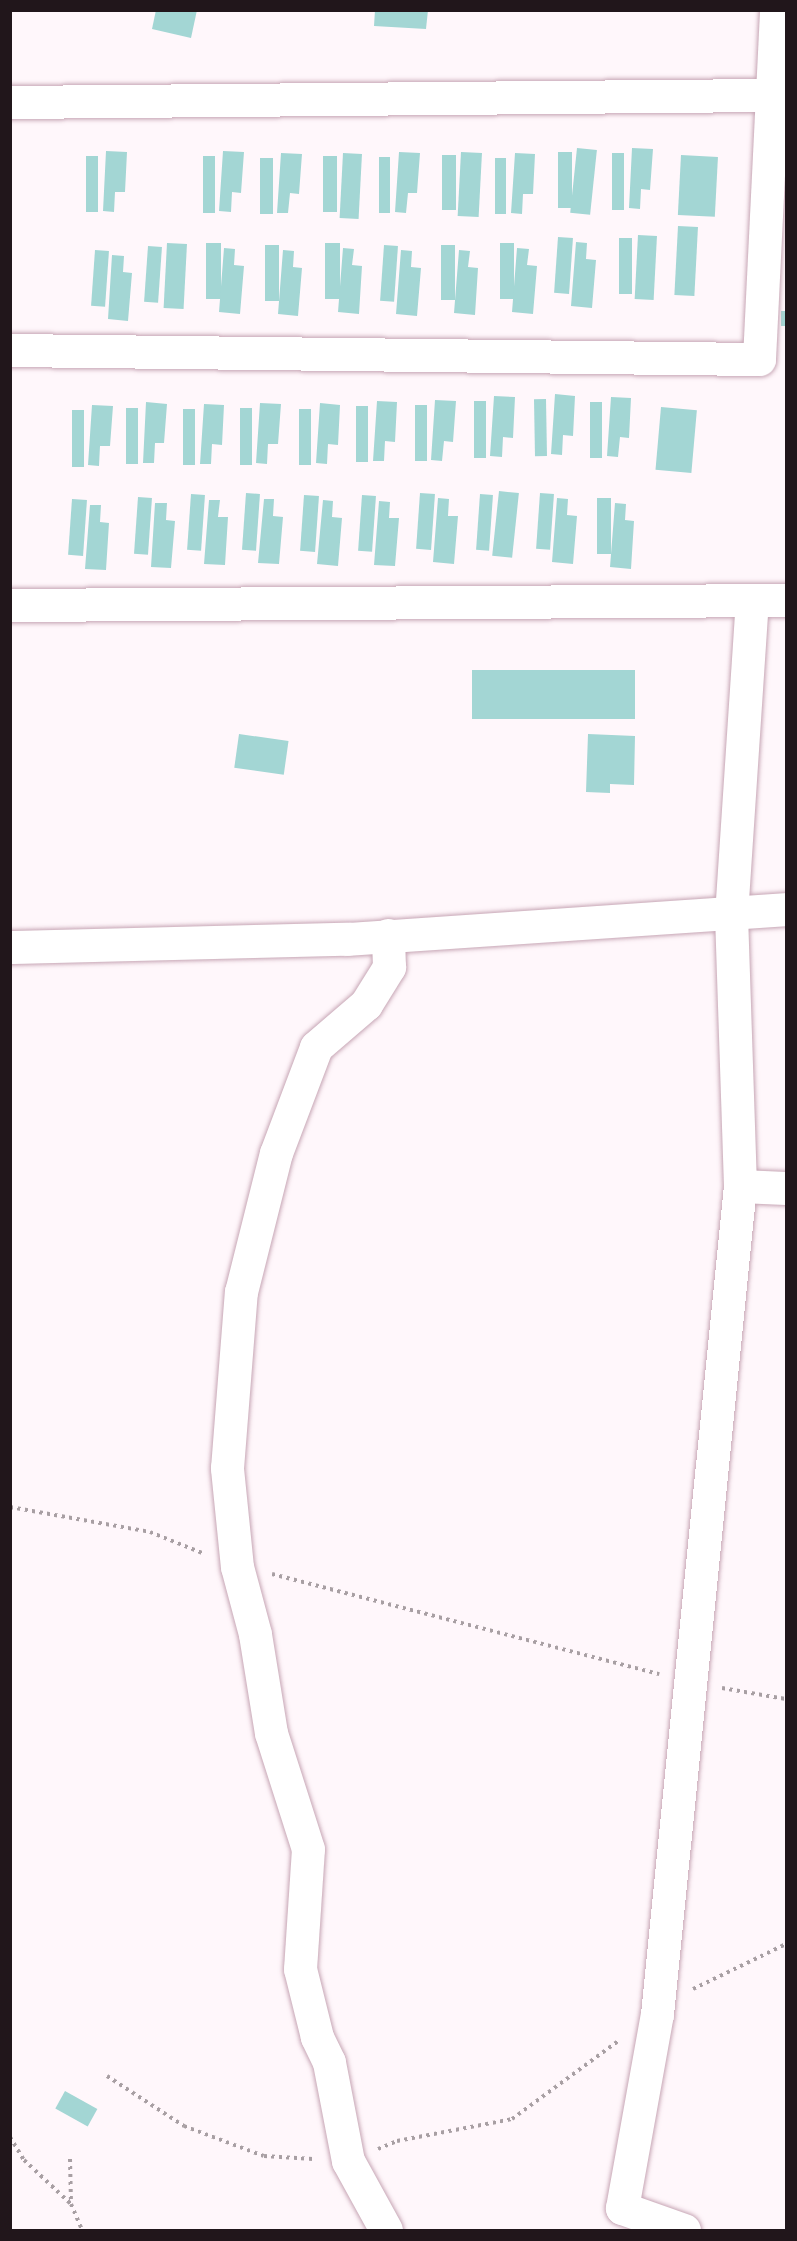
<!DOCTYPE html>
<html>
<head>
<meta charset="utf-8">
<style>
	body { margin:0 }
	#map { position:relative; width:797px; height:2241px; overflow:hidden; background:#fff7fb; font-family:"Nunito Sans",sans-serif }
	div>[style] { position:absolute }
	.building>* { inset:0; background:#a3d6d4; transform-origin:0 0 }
	.path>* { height:4px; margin-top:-2px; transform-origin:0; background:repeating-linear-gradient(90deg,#a89fa3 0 3px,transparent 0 7.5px) }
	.roads { filter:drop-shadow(0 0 2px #c7a6b5) drop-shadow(0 0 2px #c7a6b5) }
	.minor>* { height:33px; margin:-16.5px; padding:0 16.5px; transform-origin:16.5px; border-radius:16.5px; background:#fff }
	span { translate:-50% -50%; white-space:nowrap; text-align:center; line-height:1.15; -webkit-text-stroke:4.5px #fff; paint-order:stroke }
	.frame { position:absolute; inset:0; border:12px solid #21161b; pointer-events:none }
</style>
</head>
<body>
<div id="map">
	<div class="building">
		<i style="clip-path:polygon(156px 10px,197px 10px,191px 38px,152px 29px)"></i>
		<i style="clip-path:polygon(375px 10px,428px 10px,426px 29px,374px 26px)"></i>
		<i style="left:577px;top:148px;width:20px;height:65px;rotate:6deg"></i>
		<i style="clip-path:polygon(632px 148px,653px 149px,650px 190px,641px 189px,640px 209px,629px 208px)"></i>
		<i style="clip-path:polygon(106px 151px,127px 152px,125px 192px,115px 192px,114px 212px,103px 211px)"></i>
		<i style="clip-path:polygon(223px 151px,244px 152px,241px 193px,232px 192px,231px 212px,219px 211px)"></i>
		<i style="clip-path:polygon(399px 152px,420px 153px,417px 193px,408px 193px,406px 213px,395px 212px)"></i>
		<i style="left:461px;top:152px;width:21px;height:64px;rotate:3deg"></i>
		<i style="left:558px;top:152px;width:14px;height:56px"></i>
		<i style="clip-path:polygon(281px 153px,302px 154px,299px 194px,290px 193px,288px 213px,277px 213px)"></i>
		<i style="left:343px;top:153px;width:19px;height:65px;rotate:3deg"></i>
		<i style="clip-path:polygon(515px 153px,535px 154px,533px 194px,523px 194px,522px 214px,511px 213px)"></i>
		<i style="left:624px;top:153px;width:57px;height:12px;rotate:90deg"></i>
		<i style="left:442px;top:155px;width:14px;height:55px"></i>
		<i style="left:681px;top:155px;width:37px;height:60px;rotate:3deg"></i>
		<i style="left:86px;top:156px;width:12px;height:56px"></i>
		<i style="left:215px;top:156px;width:57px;height:12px;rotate:90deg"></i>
		<i style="left:323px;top:156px;width:14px;height:56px"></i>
		<i style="left:379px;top:157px;width:11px;height:56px"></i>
		<i style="left:260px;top:158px;width:13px;height:56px"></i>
		<i style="left:495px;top:158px;width:11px;height:56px"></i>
		<i style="left:678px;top:226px;width:20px;height:69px;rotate:3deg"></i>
		<i style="left:638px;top:235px;width:19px;height:64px;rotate:3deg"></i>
		<i style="left:558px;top:237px;width:15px;height:56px;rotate:4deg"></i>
		<i style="left:619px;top:238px;width:13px;height:56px"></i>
		<i style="clip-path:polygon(576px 242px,587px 243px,586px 259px,596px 260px,592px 308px,571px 306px)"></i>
		<i style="left:167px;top:243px;width:20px;height:65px;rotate:3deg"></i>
		<i style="left:206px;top:243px;width:15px;height:56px"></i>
		<i style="left:325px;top:243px;width:15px;height:56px"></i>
		<i style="left:500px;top:243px;width:14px;height:56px"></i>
		<i style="left:265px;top:245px;width:14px;height:56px"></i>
		<i style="left:384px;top:245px;width:14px;height:56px;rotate:4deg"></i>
		<i style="left:441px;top:245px;width:14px;height:55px"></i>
		<i style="left:148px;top:246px;width:14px;height:56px;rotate:4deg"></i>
		<i style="clip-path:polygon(224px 248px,235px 249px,234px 265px,244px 266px,240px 314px,219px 312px)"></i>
		<i style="clip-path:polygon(343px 248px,354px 249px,352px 265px,362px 266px,359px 314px,338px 312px)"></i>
		<i style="clip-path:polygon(517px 248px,529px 249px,527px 265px,537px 266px,533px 314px,512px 312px)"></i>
		<i style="left:95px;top:250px;width:14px;height:56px;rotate:4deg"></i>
		<i style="clip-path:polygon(283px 250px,294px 251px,293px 267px,302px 268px,298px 316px,278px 314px)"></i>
		<i style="clip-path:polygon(401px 250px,412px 251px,411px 267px,421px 268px,417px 316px,396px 314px)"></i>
		<i style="clip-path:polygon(459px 250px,470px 251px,468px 267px,478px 268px,475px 315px,454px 313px)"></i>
		<i style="clip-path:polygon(112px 255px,124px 256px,123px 272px,132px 273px,128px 321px,108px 319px)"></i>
		<i style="left:781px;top:311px;width:5px;height:15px"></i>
		<i style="clip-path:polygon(555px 394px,575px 396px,573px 436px,563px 435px,562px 455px,551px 454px)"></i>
		<i style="clip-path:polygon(494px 396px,515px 397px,513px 438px,503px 437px,502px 457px,490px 456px)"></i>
		<i style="clip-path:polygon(611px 397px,631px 398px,629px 438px,620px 437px,618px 457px,607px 456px)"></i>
		<i style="left:546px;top:399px;width:57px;height:12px;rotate:89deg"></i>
		<i style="clip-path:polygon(435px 400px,456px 401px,453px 442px,444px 441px,442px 461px,431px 460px)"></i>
		<i style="clip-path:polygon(377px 401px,397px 402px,395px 442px,385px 441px,384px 461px,373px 461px)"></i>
		<i style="left:474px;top:401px;width:12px;height:57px"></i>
		<i style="clip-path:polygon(146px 402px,167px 404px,164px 443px,155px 443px,154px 463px,143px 463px)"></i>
		<i style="left:590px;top:402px;width:12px;height:56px"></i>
		<i style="clip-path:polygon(260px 403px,281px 404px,278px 444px,268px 444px,267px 464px,256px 463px)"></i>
		<i style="clip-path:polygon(320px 403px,340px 405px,338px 445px,328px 444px,327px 464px,316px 463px)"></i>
		<i style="clip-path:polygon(204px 404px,224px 405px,222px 445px,212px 444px,211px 464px,200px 464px)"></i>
		<i style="clip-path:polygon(92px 405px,113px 406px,110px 446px,100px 446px,99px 466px,88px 465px)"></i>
		<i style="left:427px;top:405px;width:56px;height:12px;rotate:90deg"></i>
		<i style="left:356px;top:406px;width:12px;height:56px"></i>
		<i style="left:661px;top:407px;width:36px;height:63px;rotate:5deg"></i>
		<i style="left:126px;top:408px;width:12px;height:56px"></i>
		<i style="left:240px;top:408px;width:12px;height:57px"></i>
		<i style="left:183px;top:409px;width:12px;height:56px"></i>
		<i style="left:299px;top:409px;width:12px;height:56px"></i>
		<i style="left:72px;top:410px;width:12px;height:57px"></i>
		<i style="left:499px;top:491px;width:20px;height:65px;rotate:6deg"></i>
		<i style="left:246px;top:493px;width:14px;height:57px;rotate:4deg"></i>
		<i style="left:420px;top:493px;width:15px;height:56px;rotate:4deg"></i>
		<i style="left:540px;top:493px;width:14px;height:56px;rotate:4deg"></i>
		<i style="left:191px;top:494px;width:14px;height:56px;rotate:4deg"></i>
		<i style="left:480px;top:494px;width:13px;height:56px;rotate:4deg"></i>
		<i style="left:304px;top:495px;width:15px;height:56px;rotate:4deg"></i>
		<i style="left:362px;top:495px;width:14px;height:56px;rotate:4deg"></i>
		<i style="left:138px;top:497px;width:14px;height:57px;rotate:4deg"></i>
		<i style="clip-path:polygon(438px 498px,449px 499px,448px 516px,458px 516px,454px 564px,433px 562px)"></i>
		<i style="clip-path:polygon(557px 498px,568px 499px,567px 515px,577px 516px,573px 564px,552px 562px)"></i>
		<i style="left:597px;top:498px;width:14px;height:56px"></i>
		<i style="left:72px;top:499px;width:15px;height:56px;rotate:4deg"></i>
		<i style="clip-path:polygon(264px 499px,274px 499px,273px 516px,283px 517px,279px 564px,258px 563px)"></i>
		<i style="clip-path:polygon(209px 500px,220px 500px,218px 517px,228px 517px,225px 565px,204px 564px)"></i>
		<i style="clip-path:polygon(323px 500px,333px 501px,332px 517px,342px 518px,338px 566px,317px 564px)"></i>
		<i style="clip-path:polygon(379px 501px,390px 502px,389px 518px,399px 518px,395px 566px,374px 565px)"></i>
		<i style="clip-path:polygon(155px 503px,167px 503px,166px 520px,175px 521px,171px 568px,151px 567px)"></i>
		<i style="clip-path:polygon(615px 503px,626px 504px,625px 520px,634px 521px,631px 569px,610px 567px)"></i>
		<i style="clip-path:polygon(90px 505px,101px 505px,100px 522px,109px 523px,106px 570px,85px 569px)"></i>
		<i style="left:472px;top:670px;width:163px;height:49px"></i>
		<i style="left:239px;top:734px;width:50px;height:34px;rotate:8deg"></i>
		<i style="clip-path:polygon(588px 734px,635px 736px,634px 785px,610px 784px,610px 793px,586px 792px)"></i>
		<i style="left:65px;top:2091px;width:37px;height:20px;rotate:29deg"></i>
	</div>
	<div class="path">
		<i style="left:10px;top:1507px;width:142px;rotate:10.1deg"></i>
		<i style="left:150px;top:1532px;width:56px;rotate:22deg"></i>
		<i style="left:272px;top:1574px;width:400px;rotate:14.5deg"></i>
		<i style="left:722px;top:1688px;width:65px;rotate:9.8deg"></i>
		<i style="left:693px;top:1989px;width:103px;rotate:-25.8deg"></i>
		<i style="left:107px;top:2076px;width:92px;rotate:33deg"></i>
		<i style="left:184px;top:2126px;width:85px;rotate:20.6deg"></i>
		<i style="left:264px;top:2156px;width:49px;rotate:3.5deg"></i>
		<i style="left:10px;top:2137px;width:27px;rotate:59deg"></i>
		<i style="left:24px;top:2160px;width:64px;rotate:43.1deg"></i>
		<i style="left:378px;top:2149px;width:21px;rotate:-23deg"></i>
		<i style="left:397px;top:2141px;width:117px;rotate:-10.8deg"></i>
		<i style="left:512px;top:2119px;width:132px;rotate:-36.3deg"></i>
		<i style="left:70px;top:2159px;width:45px;rotate:88.7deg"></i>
		<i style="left:71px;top:2204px;width:28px;rotate:67deg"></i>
	</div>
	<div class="roads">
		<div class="minor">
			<i style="left:10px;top:102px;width:762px;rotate:-0.53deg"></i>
			<i style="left:10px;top:350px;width:749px;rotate:0.69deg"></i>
			<i style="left:759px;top:359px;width:349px;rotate:-87.2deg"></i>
			<i style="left:10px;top:605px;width:776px;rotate:-0.37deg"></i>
			<i style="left:10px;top:947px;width:337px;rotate:-1.4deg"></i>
			<i style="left:347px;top:939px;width:440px;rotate:-3.9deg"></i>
			<i style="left:740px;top:1186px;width:46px;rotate:2.5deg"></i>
			<i style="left:386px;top:2230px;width:79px;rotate:-118.8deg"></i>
			<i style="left:348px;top:2161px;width:101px;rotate:-100.9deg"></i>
			<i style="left:329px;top:2062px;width:28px;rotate:-116deg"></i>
			<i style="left:317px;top:2037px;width:70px;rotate:-104deg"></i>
			<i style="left:300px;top:1969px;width:120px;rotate:-86.2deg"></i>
			<i style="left:308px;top:1849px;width:122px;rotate:-107.7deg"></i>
			<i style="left:271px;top:1733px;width:100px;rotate:-99.2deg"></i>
			<i style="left:255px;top:1634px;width:69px;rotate:-105deg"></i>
			<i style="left:237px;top:1567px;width:100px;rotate:-95.8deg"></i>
			<i style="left:227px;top:1468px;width:177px;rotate:-85.5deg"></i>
			<i style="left:241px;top:1292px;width:143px;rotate:-75.9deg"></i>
			<i style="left:276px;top:1153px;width:113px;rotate:-69.3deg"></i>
			<i style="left:316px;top:1047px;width:66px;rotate:-40.7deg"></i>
			<i style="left:366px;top:1004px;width:44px;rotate:-58.1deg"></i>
			<i style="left:389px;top:967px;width:32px;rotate:-92deg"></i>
			<i style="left:684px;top:2230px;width:66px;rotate:-160.5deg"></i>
			<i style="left:622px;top:2208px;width:197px;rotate:-79.8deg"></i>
			<i style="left:657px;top:2014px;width:832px;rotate:-84.28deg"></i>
			<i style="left:740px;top:1186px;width:271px;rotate:-91.9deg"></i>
			<i style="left:731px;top:915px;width:315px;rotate:-86.2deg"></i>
		</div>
	</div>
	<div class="frame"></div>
</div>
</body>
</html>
